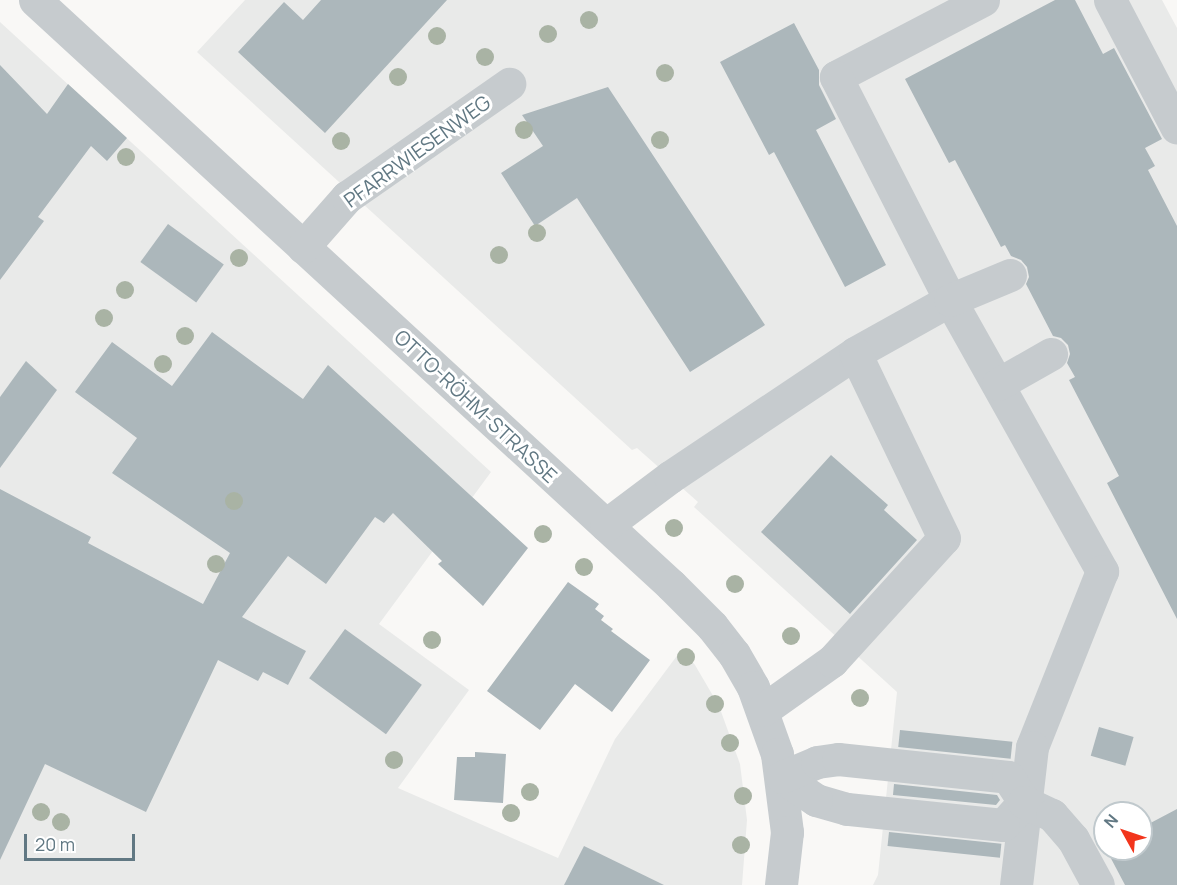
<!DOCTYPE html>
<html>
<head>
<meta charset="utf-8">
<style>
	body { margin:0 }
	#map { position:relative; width:1177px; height:885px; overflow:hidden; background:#f9f8f6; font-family:Manrope,sans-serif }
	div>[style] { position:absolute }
	.built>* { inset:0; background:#e9eae9 }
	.building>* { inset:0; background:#acb7bb; transform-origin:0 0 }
	.minor>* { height:33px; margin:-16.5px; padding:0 16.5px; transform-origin:16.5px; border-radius:16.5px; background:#c6cbce }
	.trees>* { width:18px; height:18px; margin:-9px; border-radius:50%; background:#a9b3a4 }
	span { translate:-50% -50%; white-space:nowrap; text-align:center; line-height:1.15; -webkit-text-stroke:6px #fff; paint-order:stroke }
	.street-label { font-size:20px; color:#617883 }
	.north { position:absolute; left:1093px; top:801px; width:60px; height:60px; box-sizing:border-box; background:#fff; border:2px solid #c0c9cd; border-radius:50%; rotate:310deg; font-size:16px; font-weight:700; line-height:24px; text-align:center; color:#617883 }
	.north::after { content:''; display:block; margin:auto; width:21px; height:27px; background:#f2351c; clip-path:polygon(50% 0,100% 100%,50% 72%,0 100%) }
	.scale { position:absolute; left:24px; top:834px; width:111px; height:27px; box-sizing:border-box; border:3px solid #617883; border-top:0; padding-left:8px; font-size:18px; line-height:21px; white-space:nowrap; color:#617883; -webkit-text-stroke:4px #fff; paint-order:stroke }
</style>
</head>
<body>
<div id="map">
	<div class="built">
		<i style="clip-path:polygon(evenodd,245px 0,1162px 0,1177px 28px,1177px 885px,873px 885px,878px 875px,897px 692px,694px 507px,698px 502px,637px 448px,632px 450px,197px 52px,245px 0,1105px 813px,1141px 813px,1141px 849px,1105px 849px,1105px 813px)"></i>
		<i style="clip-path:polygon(0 22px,491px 472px,379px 624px,469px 690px,398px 788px,558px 858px,615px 739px,682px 649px,695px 665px,719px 706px,740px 764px,747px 820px,742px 885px,0 885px)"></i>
	</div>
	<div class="building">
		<i style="clip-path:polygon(321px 0,447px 0,325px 133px,238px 52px,284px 2px,303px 20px)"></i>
		<i style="clip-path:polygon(1055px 0,1075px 0,1103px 54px,1114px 48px,1162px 139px,1145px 148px,1155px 166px,1148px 170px,1177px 226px,1177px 619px,1107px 483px,1119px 476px,1069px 380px,1075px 377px,1067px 363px,1070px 354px,1068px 345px,1061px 338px,1053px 336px,1026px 284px,1029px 277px,1027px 267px,1021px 260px,1011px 256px,1005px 245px,1001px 247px,955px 160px,949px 163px,905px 79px)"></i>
		<i style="clip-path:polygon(794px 23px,819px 70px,819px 85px,836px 119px,816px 130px,886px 265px,845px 287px,774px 152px,769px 155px,720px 62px)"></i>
		<i style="clip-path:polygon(0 65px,47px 114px,68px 84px,127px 138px,107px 161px,91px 146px,38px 217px,44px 221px,0 280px)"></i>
		<i style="clip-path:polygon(608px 87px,765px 325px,690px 372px,577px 198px,535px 226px,501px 173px,543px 146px,522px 115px)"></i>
		<i style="left:168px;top:224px;width:69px;height:47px;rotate:36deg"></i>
		<i style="clip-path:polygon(212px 332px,303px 399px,328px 365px,528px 548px,483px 606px,438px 564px,442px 561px,393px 513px,384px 523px,375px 517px,326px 584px,288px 556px,242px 617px,306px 651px,288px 685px,263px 672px,258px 681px,218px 660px,146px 812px,45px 764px,0 860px,0 489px,91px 537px,88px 543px,203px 604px,230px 553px,112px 473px,137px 438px,75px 392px,112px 342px,172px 386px)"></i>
		<i style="clip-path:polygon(26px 361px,57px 390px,0 468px,0 397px)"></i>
		<i style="clip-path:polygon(831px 455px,888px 505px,884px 510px,917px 540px,850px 614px,761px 532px)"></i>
		<i style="clip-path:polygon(568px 582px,599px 604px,595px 609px,604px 616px,601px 620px,613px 629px,611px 631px,650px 660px,612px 712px,575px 684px,540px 730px,487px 691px)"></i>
		<i style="left:345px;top:629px;width:95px;height:61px;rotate:36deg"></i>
		<i style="left:1099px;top:727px;width:36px;height:30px;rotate:16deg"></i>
		<i style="left:900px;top:730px;width:113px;height:17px;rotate:6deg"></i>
		<i style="clip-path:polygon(475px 752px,506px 754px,503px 803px,454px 800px,457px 757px,475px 757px)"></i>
		<i style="clip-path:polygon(894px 784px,997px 795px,1000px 800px,996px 805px,893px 795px)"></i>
		<i style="clip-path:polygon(1177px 809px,1177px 885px,1125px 885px,1106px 849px,1141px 849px,1141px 828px)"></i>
		<i style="left:889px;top:832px;width:113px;height:14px;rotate:6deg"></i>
		<i style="clip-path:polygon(584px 846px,664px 885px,564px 885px)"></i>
	</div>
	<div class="minor">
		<i style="left:35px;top:0;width:864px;rotate:42.61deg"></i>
		<i style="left:671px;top:585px;width:58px;rotate:45deg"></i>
		<i style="left:712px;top:626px;width:36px;rotate:52deg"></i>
		<i style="left:734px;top:654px;width:38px;rotate:60deg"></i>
		<i style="left:753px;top:687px;width:71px;rotate:70.3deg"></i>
		<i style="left:777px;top:754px;width:79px;rotate:82.7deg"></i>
		<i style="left:787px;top:832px;width:53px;rotate:96.5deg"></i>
		<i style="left:983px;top:0;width:166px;rotate:152.4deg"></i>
		<i style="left:836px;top:77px;width:250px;rotate:62.9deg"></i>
		<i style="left:950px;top:300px;width:311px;rotate:60.7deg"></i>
		<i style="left:1102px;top:571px;width:189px;rotate:111.7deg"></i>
		<i style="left:1032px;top:747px;width:139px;rotate:96.6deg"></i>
		<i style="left:1110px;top:0;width:144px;rotate:62.4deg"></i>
		<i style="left:303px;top:247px;width:67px;rotate:-48.7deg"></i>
		<i style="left:347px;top:197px;width:198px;rotate:-34.9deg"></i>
		<i style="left:998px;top:384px;width:61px;rotate:-29.5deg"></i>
		<i style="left:606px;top:525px;width:80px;rotate:-36.9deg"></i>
		<i style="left:670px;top:477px;width:223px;rotate:-33.8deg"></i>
		<i style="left:855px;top:353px;width:109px;rotate:-29.2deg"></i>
		<i style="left:950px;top:300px;width:65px;rotate:-22.6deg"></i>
		<i style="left:763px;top:710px;width:85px;rotate:-35.4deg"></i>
		<i style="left:832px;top:661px;width:166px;rotate:-47.7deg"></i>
		<i style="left:944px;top:538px;width:205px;rotate:-115.7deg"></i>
		<i style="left:1024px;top:802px;width:31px;rotate:132deg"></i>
		<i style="left:1003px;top:825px;width:157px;rotate:-174.1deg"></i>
		<i style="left:847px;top:809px;width:32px;rotate:-164deg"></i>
		<i style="left:816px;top:800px;width:41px;rotate:-145.9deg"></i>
		<i style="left:782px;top:777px;width:38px;rotate:-23deg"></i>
		<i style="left:817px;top:762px;width:21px;rotate:-8deg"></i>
		<i style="left:838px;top:759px;width:171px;rotate:6deg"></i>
		<i style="left:1008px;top:777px;width:30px;rotate:57deg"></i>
		<i style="left:1024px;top:802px;width:31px;rotate:25deg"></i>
		<i style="left:1052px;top:815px;width:32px;rotate:49deg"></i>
		<i style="left:1073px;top:839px;width:52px;rotate:61.5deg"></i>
	</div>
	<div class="trees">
		<i style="left:589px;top:20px"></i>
		<i style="left:548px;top:34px"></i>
		<i style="left:437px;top:36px"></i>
		<i style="left:485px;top:57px"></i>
		<i style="left:665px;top:73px"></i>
		<i style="left:398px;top:77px"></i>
		<i style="left:524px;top:130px"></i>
		<i style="left:660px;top:140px"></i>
		<i style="left:341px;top:141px"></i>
		<i style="left:126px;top:157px"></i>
		<i style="left:537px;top:233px"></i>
		<i style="left:499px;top:255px"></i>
		<i style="left:239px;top:258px"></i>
		<i style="left:125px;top:290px"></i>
		<i style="left:104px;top:318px"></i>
		<i style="left:185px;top:336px"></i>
		<i style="left:163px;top:364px"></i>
		<i style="left:234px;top:501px"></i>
		<i style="left:674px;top:528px"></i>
		<i style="left:543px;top:534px"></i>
		<i style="left:216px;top:564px"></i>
		<i style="left:584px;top:567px"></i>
		<i style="left:735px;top:584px"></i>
		<i style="left:791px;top:636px"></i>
		<i style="left:432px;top:640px"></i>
		<i style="left:686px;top:657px"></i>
		<i style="left:860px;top:698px"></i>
		<i style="left:715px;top:704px"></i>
		<i style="left:730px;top:743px"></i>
		<i style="left:394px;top:760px"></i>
		<i style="left:530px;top:792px"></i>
		<i style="left:743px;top:796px"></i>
		<i style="left:41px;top:812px"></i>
		<i style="left:511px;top:813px"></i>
		<i style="left:61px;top:822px"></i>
		<i style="left:741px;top:845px"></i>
	</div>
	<div class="street-label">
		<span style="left:417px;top:151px;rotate:-36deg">PFARRWIESENWEG</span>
		<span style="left:476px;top:406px;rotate:43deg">OTTO-RÖHM-STRASSE</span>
	</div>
	<div class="north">N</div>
	<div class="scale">20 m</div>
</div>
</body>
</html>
